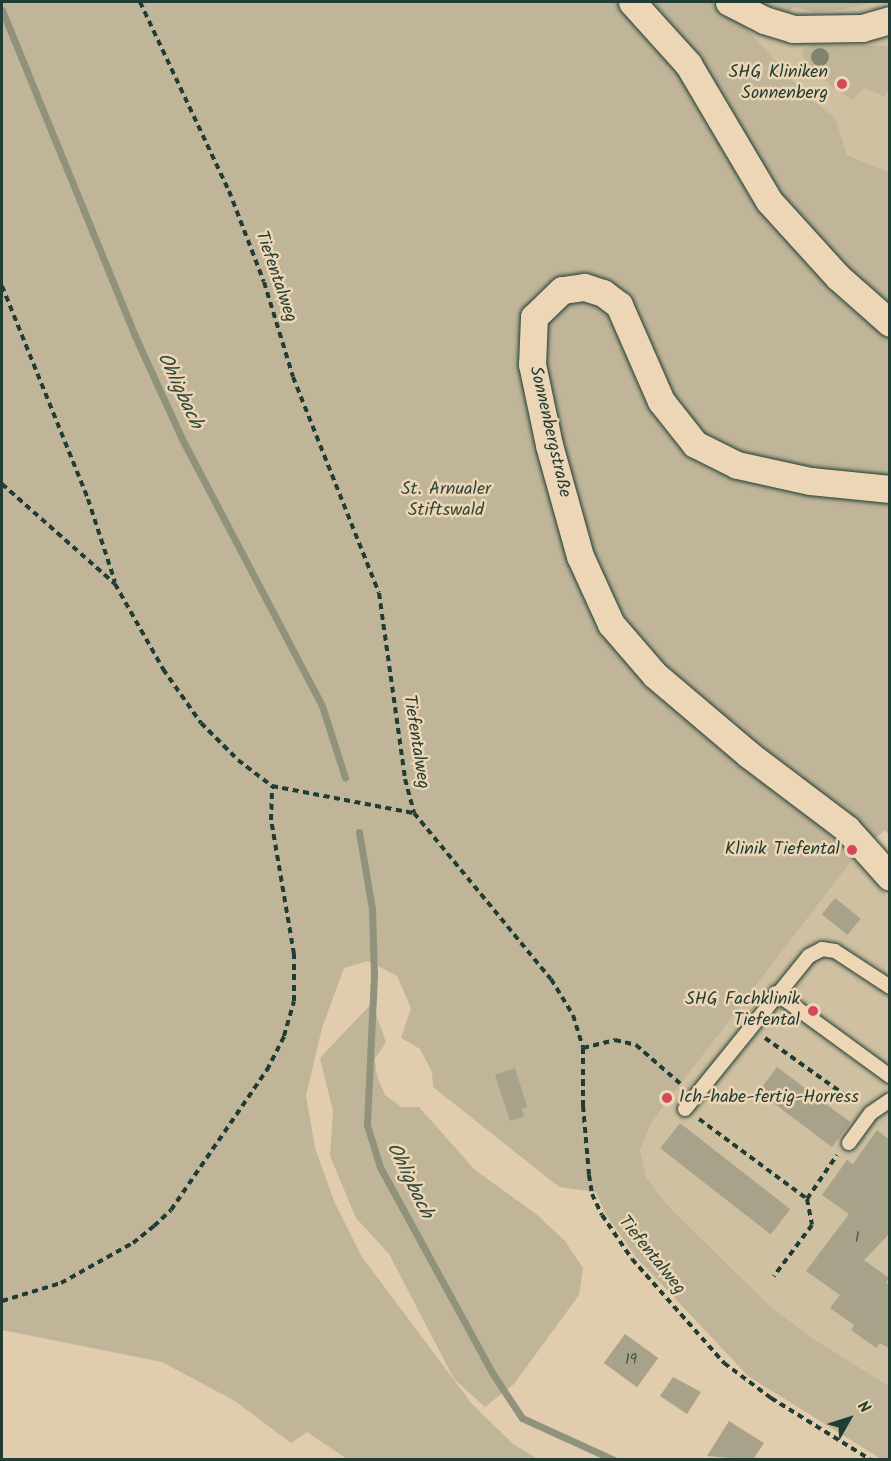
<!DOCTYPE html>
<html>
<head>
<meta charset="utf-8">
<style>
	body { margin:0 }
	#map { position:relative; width:891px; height:1461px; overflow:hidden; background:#e1cdad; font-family:Kalam,sans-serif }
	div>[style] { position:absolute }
	.built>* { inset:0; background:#d0c0a2 }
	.green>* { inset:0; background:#c0b599 }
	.stream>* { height:7px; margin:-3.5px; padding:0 3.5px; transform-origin:3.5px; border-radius:3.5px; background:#91927b }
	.building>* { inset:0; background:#a8a28a; transform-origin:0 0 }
	.path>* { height:4px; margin-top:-2px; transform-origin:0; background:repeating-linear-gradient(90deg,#1f3d34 0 6px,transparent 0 10.5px) }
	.roads { filter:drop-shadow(0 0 2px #1f3d34) drop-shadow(0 0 2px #1f3d34) }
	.lane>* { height:14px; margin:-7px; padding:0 7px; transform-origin:7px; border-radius:7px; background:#edd6b5 }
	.street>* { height:27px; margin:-13.5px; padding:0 13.5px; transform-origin:13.5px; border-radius:13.5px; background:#edd6b5 }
	.trees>* { width:18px; height:18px; margin:-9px; border-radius:50%; background:#7f8470 }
	.dots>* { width:16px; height:16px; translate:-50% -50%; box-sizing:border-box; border:3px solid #edd6b5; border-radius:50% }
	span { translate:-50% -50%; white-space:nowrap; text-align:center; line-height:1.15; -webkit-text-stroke:5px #edd6b5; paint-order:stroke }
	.number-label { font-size:15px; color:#41564a }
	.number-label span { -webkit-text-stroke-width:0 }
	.poi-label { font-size:18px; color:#1f3d34 }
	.right { translate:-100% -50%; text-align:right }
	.left { translate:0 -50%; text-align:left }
	.street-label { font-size:18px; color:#1f3d34 }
	.park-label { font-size:18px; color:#2f493e }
	.water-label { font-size:20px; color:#304a3f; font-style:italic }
	.frame { position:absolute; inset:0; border:3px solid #1f3d34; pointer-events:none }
	.north { position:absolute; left:819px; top:1389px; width:60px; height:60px; -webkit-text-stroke:4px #edd6b5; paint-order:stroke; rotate:51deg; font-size:16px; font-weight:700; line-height:24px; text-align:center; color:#1f3d34 }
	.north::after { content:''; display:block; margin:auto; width:21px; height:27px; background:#1f3d34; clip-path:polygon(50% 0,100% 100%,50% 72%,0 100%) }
</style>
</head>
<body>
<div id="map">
	<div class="built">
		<i style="clip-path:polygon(710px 2px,758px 2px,790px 13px,792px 7px,815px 12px,845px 10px,873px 2px,889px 2px,889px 172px,847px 155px,836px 119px,805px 94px,746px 27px)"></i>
		<i style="clip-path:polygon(855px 856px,889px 899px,889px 1386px,812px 1338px,769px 1305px,670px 1208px,646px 1177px,640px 1150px,651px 1123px)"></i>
	</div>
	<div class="green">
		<i style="clip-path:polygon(2px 2px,710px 2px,746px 27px,805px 94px,836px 119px,847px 155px,889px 172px,889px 835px,885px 830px,855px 856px,651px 1123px,640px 1150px,646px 1177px,670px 1208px,769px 1305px,812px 1338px,889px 1386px,889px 1459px,881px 1459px,748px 1376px,636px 1257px,605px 1213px,596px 1192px,559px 1187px,433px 1087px,432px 1072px,420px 1049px,401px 1038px,411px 1008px,397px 976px,368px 961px,344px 968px,322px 1028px,306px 1096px,315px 1148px,334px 1201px,362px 1257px,472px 1404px,513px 1444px,538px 1459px,347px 1459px,307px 1432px,291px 1443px,235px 1401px,162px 1362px,2px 1330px)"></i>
		<i style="clip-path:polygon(758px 2px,873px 2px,845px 10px,815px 12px,792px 7px,790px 13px)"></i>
		<i style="clip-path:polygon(812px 44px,889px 46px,889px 86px,885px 97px,865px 88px,852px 100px,830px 85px,803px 58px,803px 50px)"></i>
		<i style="clip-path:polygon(372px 1003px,386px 1042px,375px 1059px,377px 1076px,385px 1095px,401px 1107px,419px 1107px,475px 1170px,536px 1214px,565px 1241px,583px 1268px,579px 1295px,514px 1384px,485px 1407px,454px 1379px,389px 1254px,356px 1218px,330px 1156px,333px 1111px,320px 1058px)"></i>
	</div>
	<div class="stream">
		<i style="left:2px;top:10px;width:350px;rotate:67.8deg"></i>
		<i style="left:134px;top:334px;width:115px;rotate:65.4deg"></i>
		<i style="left:182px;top:439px;width:301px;rotate:62.3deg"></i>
		<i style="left:322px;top:706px;width:75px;rotate:72.1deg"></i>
		<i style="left:359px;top:832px;width:78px;rotate:80.4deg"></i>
		<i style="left:372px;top:909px;width:66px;rotate:88.3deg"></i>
		<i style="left:374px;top:975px;width:150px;rotate:92.7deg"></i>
		<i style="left:367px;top:1125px;width:44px;rotate:72.8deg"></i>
		<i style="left:380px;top:1167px;width:232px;rotate:61.4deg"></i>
		<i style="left:491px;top:1371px;width:56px;rotate:56.6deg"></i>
		<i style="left:522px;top:1418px;width:101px;rotate:24.5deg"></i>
	</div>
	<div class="building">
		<i style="left:835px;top:898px;width:33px;height:21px;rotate:39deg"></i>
		<i style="left:777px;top:1067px;width:92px;height:31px;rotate:37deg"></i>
		<i style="clip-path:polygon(515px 1068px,527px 1107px,522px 1109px,524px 1116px,510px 1121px,495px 1075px)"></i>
		<i style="left:680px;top:1123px;width:140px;height:32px;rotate:38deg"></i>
		<i style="clip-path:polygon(877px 1130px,890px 1140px,890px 1233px,864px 1260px,889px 1278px,886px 1283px,890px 1285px,890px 1349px,880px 1343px,876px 1348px,851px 1330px,854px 1325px,830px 1308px,840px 1295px,806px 1271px,849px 1214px,822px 1195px,847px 1160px,853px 1164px)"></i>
		<i style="left:625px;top:1334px;width:41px;height:36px;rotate:36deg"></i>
		<i style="clip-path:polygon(673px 1377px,701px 1392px,687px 1414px,660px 1396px)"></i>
		<i style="clip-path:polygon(729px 1421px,764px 1443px,753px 1460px,707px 1456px)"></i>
	</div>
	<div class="path">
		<i style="left:140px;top:2px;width:209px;rotate:64.8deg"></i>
		<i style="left:229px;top:191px;width:97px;rotate:69deg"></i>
		<i style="left:264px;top:282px;width:99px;rotate:73deg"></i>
		<i style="left:293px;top:377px;width:232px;rotate:68.3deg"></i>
		<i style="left:379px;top:593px;width:188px;rotate:82deg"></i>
		<i style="left:405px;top:779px;width:35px;rotate:75deg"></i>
		<i style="left:414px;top:813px;width:215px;rotate:50.5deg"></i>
		<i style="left:551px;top:979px;width:42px;rotate:58.6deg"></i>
		<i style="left:573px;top:1015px;width:34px;rotate:73deg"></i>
		<i style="left:583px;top:1048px;width:58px;rotate:90deg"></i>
		<i style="left:583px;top:1106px;width:69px;rotate:85deg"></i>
		<i style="left:589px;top:1175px;width:19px;rotate:81deg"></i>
		<i style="left:592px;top:1194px;width:23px;rotate:65deg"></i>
		<i style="left:602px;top:1215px;width:53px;rotate:55.7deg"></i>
		<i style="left:632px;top:1259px;width:139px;rotate:48.5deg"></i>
		<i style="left:724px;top:1363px;width:59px;rotate:36.7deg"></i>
		<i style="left:771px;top:1398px;width:118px;rotate:31.8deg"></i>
		<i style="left:2px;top:286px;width:230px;rotate:68deg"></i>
		<i style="left:88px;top:499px;width:87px;rotate:72deg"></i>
		<i style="left:2px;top:484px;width:151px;rotate:41.5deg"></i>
		<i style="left:115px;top:584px;width:98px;rotate:60.5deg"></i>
		<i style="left:163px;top:669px;width:66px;rotate:54.9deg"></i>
		<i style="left:201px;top:723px;width:52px;rotate:45deg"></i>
		<i style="left:238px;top:760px;width:43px;rotate:37.4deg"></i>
		<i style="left:272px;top:786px;width:145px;rotate:10.8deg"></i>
		<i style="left:765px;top:1038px;width:112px;rotate:35.5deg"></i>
		<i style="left:583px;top:1048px;width:33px;rotate:-14deg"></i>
		<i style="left:615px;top:1040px;width:22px;rotate:13deg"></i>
		<i style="left:636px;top:1045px;width:62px;rotate:41.1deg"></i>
		<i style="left:699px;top:1119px;width:134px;rotate:36.5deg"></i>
		<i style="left:807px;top:1199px;width:26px;rotate:79deg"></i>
		<i style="left:812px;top:1225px;width:64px;rotate:126.7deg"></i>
		<i style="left:807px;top:1199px;width:53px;rotate:-55.7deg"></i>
		<i style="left:2px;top:1301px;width:62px;rotate:-17deg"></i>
		<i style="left:61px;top:1283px;width:82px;rotate:-29.1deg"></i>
		<i style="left:133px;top:1243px;width:27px;rotate:-39deg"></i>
		<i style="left:154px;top:1226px;width:23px;rotate:-43deg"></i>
		<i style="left:171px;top:1210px;width:170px;rotate:-55.6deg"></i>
		<i style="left:267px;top:1070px;width:38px;rotate:-63deg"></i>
		<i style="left:284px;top:1036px;width:36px;rotate:-74deg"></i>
		<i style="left:294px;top:1001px;width:47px;rotate:-90deg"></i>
		<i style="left:294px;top:954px;width:136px;rotate:-99.7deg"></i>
		<i style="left:271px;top:820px;width:34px;rotate:-88deg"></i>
	</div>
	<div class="roads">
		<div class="lane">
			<i style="left:776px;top:993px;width:141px;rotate:36.1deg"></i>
			<i style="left:685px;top:1109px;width:197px;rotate:-51deg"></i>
			<i style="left:809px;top:956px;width:15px;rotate:-28deg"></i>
			<i style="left:822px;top:949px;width:13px;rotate:9deg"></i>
			<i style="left:835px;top:951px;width:66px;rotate:33.2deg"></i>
			<i style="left:849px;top:1143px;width:37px;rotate:-54deg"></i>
			<i style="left:871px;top:1113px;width:23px;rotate:-34deg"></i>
		</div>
		<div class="street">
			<i style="left:632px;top:2px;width:84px;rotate:47.9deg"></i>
			<i style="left:688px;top:64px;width:159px;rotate:59.4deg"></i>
			<i style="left:769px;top:201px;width:103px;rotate:47.8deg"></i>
			<i style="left:838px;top:277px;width:69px;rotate:41.5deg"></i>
			<i style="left:729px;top:2px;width:39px;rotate:27deg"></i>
			<i style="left:764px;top:20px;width:30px;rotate:17deg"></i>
			<i style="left:793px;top:29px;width:69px;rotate:-0.8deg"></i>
			<i style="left:862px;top:28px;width:29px;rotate:-16deg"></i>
			<i style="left:890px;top:489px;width:80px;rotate:-174.3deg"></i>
			<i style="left:810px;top:481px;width:75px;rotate:-167.6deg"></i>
			<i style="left:737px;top:465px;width:47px;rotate:-153.4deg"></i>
			<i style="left:695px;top:444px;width:55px;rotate:-128.3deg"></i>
			<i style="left:661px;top:401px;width:105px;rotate:-113.6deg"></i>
			<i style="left:619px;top:305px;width:20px;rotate:-143deg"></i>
			<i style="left:603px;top:293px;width:20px;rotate:-162deg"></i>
			<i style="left:584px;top:287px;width:22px;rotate:172deg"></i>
			<i style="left:562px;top:290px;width:39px;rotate:136deg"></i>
			<i style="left:534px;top:317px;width:47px;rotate:92.4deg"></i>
			<i style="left:532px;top:364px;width:83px;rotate:78.1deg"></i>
			<i style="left:549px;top:445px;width:115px;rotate:74.4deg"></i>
			<i style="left:580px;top:556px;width:75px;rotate:65.5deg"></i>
			<i style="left:611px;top:624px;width:67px;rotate:49.2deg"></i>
			<i style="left:655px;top:675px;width:122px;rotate:40.3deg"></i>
			<i style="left:748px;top:754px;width:124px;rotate:37.1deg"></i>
			<i style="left:847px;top:829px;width:64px;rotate:48.1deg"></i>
		</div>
	</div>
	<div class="trees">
		<i style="left:820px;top:57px"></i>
	</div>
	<div class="dots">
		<i style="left:842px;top:84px;background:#d1495b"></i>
		<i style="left:852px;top:850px;background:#d1495b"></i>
		<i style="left:813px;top:1011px;background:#d1495b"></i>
		<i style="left:667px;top:1098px;background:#d1495b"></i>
	</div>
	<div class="number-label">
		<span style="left:857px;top:1239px">1</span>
		<span style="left:631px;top:1361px">19</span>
	</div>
	<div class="poi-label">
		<span class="right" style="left:828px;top:84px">SHG Kliniken<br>Sonnenberg</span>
		<span class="right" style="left:840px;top:850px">Klinik Tiefental</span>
		<span class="right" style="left:800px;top:1011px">SHG Fachklinik<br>Tiefental</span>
		<span class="left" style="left:679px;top:1098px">Ich-habe-fertig-Horress</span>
	</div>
	<div class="street-label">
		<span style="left:275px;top:277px;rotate:71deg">Tiefentalweg</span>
		<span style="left:549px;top:432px;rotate:77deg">Sonnenbergstraße</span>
		<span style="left:415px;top:742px;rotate:81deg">Tiefentalweg</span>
		<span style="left:651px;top:1256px;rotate:51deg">Tiefentalweg</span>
	</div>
	<div class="park-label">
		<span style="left:446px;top:501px">St. Arnualer<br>Stiftswald</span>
	</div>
	<div class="water-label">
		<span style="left:179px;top:391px;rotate:65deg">Ohligbach</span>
		<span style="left:409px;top:1181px;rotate:64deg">Ohligbach</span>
	</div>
	<div class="frame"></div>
	<div class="north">N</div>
</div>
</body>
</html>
